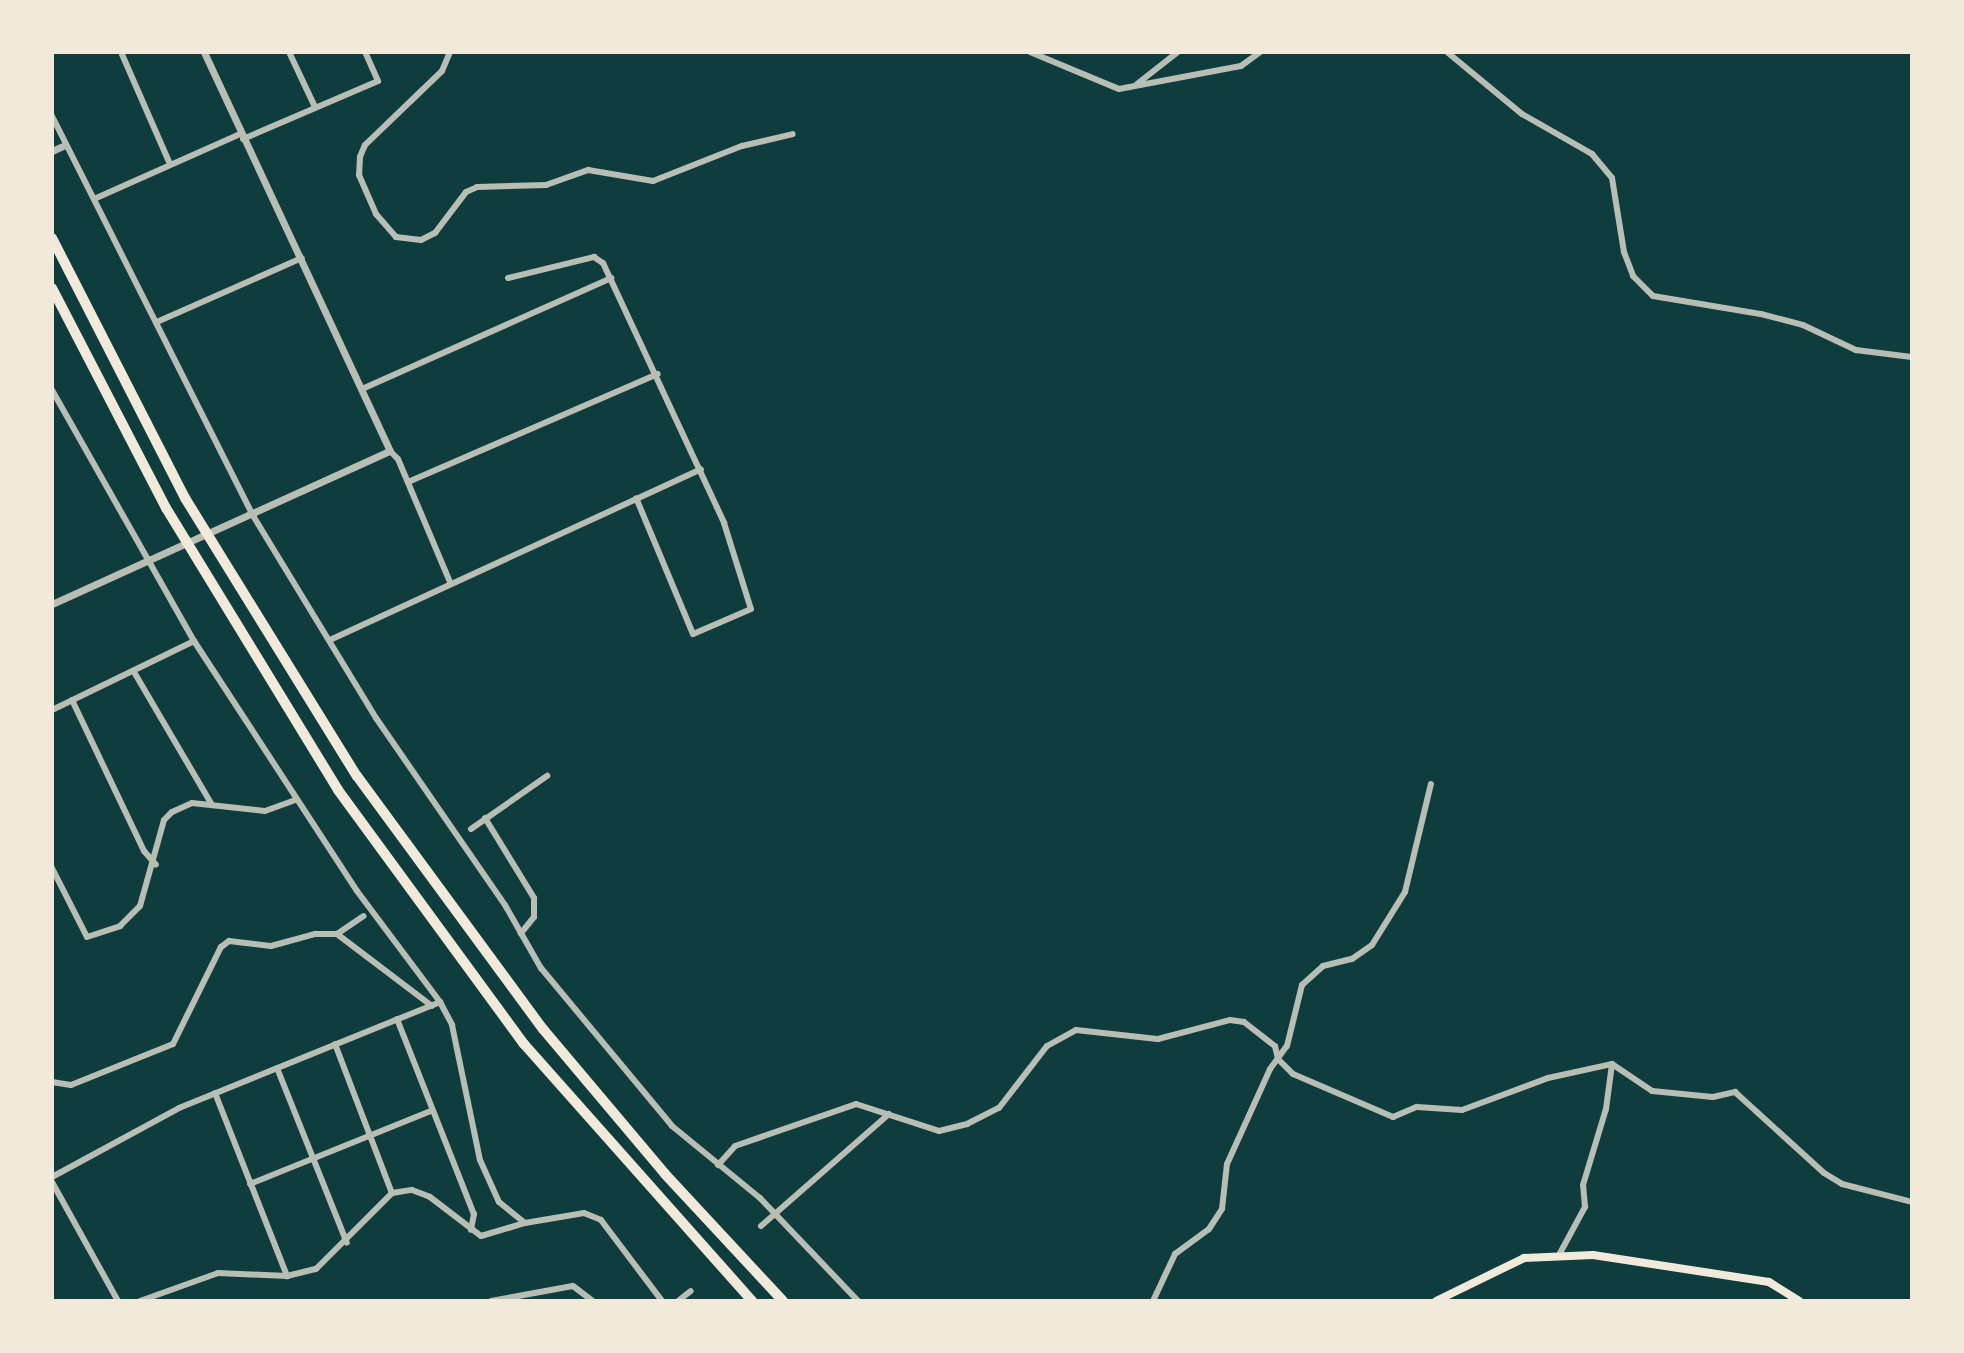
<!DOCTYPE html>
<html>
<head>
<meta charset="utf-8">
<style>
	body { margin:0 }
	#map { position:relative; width:1964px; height:1353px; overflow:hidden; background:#0f3d3e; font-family:"Roboto Condensed",sans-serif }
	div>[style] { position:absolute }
	.minor>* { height:6px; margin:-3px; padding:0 3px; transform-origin:3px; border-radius:3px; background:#b8beb3 }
	.tertiary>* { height:7px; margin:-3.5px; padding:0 3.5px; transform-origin:3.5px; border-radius:3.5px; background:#b8beb3 }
	.secondary>* { height:8px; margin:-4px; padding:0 4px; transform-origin:4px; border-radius:4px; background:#f1e9da }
	.motorway>* { height:10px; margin:-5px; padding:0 5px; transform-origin:5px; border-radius:5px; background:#f1e9da }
	span { translate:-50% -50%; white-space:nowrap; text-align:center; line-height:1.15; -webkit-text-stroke:7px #f1e9da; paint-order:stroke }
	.frame { position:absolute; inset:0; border:54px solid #f1e9da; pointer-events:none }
</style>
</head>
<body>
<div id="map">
	<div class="minor">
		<i style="left:121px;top:52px;width:122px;rotate:66.4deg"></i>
		<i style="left:289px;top:52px;width:61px;rotate:64.7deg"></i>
		<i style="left:450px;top:52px;width:21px;rotate:113deg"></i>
		<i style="left:442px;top:71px;width:107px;rotate:136.1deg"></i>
		<i style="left:365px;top:145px;width:13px;rotate:113deg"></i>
		<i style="left:360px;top:157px;width:18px;rotate:93deg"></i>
		<i style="left:359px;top:175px;width:43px;rotate:66.4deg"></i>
		<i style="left:376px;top:214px;width:30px;rotate:49deg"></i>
		<i style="left:396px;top:237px;width:25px;rotate:7deg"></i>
		<i style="left:421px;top:240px;width:16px;rotate:-27deg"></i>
		<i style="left:435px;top:233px;width:51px;rotate:-52.9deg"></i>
		<i style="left:466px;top:192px;width:12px;rotate:-24deg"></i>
		<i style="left:477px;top:187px;width:69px;rotate:-1.7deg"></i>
		<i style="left:546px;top:185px;width:45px;rotate:-19.7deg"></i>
		<i style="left:588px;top:170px;width:66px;rotate:9.6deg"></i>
		<i style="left:653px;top:181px;width:96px;rotate:-21.5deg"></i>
		<i style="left:742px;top:146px;width:52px;rotate:-13.2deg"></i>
		<i style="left:1030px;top:52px;width:96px;rotate:22.6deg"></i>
		<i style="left:1119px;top:89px;width:124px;rotate:-10.7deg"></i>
		<i style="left:1241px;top:66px;width:24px;rotate:-36deg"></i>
		<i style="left:1447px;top:52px;width:97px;rotate:39.6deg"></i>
		<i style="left:1522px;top:114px;width:81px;rotate:29.7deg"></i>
		<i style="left:1592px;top:154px;width:31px;rotate:50deg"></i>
		<i style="left:1612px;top:178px;width:75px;rotate:80.8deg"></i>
		<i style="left:1624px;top:252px;width:26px;rotate:69deg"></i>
		<i style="left:1633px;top:276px;width:28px;rotate:45deg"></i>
		<i style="left:1653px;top:296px;width:109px;rotate:9.5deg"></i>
		<i style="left:1761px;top:314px;width:43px;rotate:14.7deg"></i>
		<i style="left:1803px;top:325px;width:59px;rotate:25.3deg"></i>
		<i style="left:1856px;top:350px;width:56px;rotate:7.1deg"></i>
		<i style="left:1137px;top:84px;width:52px;rotate:-38deg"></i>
		<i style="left:52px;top:116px;width:445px;rotate:63.3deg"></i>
		<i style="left:252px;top:514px;width:239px;rotate:58.7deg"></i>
		<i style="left:376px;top:718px;width:227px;rotate:55.4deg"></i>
		<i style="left:505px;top:905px;width:73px;rotate:60.3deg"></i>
		<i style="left:541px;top:968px;width:205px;rotate:50.3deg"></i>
		<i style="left:672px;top:1126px;width:114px;rotate:39.3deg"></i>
		<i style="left:760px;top:1198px;width:142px;rotate:46.4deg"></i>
		<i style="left:243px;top:139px;width:147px;rotate:-23.2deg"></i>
		<i style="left:378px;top:81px;width:32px;rotate:-114deg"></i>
		<i style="left:94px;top:199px;width:160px;rotate:-24deg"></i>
		<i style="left:508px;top:278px;width:89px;rotate:-13.7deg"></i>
		<i style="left:594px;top:257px;width:11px;rotate:34deg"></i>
		<i style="left:603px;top:263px;width:287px;rotate:65deg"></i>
		<i style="left:724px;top:523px;width:90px;rotate:72.6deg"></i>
		<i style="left:751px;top:609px;width:63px;rotate:156.7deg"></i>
		<i style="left:693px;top:634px;width:147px;rotate:-112.7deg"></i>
		<i style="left:159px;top:321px;width:156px;rotate:-23.8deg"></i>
		<i style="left:362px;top:389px;width:273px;rotate:-24deg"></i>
		<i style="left:52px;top:390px;width:288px;rotate:60.5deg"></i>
		<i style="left:194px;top:641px;width:298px;rotate:56.9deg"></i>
		<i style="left:357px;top:891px;width:139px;rotate:53.2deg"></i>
		<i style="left:440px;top:1002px;width:26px;rotate:62deg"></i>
		<i style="left:452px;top:1025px;width:138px;rotate:78.3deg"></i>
		<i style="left:480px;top:1160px;width:46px;rotate:65.7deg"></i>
		<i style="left:499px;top:1202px;width:33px;rotate:39deg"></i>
		<i style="left:525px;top:1223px;width:60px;rotate:-9.6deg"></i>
		<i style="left:584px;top:1213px;width:18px;rotate:22deg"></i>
		<i style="left:601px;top:1220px;width:101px;rotate:53deg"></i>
		<i style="left:390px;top:451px;width:11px;rotate:45deg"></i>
		<i style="left:398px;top:459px;width:134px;rotate:67.1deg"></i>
		<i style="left:408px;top:482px;width:272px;rotate:-23.4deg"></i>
		<i style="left:332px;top:639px;width:406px;rotate:-24.7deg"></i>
		<i style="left:134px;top:672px;width:154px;rotate:59.6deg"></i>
		<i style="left:72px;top:700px;width:167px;rotate:64.5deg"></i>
		<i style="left:144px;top:851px;width:18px;rotate:49deg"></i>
		<i style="left:52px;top:710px;width:158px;rotate:-25.9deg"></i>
		<i style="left:485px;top:818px;width:94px;rotate:58.5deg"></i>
		<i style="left:534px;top:898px;width:19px;rotate:90deg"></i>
		<i style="left:534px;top:917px;width:21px;rotate:129deg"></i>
		<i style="left:471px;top:829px;width:93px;rotate:-34.9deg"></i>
		<i style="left:52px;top:868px;width:77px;rotate:63.1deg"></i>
		<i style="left:87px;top:937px;width:35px;rotate:-18deg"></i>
		<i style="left:120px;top:926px;width:28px;rotate:-45deg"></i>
		<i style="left:140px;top:906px;width:89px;rotate:-74.4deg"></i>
		<i style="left:164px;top:820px;width:11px;rotate:-45deg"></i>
		<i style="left:172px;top:812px;width:22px;rotate:-24deg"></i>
		<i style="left:192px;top:803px;width:73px;rotate:6.3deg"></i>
		<i style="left:265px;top:811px;width:33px;rotate:-20deg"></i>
		<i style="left:337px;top:934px;width:119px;rotate:37.2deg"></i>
		<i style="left:397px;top:1019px;width:210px;rotate:68.5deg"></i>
		<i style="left:474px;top:1214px;width:16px;rotate:101deg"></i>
		<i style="left:335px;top:1044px;width:160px;rotate:69.1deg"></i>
		<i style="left:277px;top:1068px;width:188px;rotate:68.2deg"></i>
		<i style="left:52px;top:1082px;width:19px;rotate:9deg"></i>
		<i style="left:71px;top:1085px;width:110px;rotate:-21.9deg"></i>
		<i style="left:173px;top:1044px;width:108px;rotate:-63.7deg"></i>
		<i style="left:221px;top:947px;width:10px;rotate:-37deg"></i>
		<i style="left:229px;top:941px;width:42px;rotate:6.8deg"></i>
		<i style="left:271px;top:946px;width:46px;rotate:-15.3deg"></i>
		<i style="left:315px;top:934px;width:22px"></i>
		<i style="left:337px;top:934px;width:32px;rotate:-34deg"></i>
		<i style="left:215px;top:1093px;width:197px;rotate:68.5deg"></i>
		<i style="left:718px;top:1165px;width:25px;rotate:-48deg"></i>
		<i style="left:735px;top:1146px;width:128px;rotate:-19.1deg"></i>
		<i style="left:856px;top:1104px;width:87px;rotate:18deg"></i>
		<i style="left:939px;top:1131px;width:29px;rotate:-14deg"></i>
		<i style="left:967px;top:1124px;width:36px;rotate:-27deg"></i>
		<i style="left:999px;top:1108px;width:78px;rotate:-52.3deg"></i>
		<i style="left:1047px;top:1046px;width:33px;rotate:-29deg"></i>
		<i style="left:1076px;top:1030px;width:82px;rotate:6.3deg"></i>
		<i style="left:1158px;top:1039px;width:74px;rotate:-14.8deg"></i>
		<i style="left:1230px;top:1020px;width:14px;rotate:8deg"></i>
		<i style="left:1244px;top:1022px;width:39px;rotate:38deg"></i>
		<i style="left:1275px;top:1046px;width:13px;rotate:77deg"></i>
		<i style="left:1278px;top:1059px;width:21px;rotate:45deg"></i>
		<i style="left:1293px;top:1074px;width:109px;rotate:23.3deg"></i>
		<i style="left:1393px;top:1117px;width:26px;rotate:-23deg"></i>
		<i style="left:1417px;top:1107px;width:45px;rotate:3.8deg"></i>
		<i style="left:1462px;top:1110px;width:92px;rotate:-20.4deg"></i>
		<i style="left:1548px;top:1078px;width:66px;rotate:-12.3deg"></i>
		<i style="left:1612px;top:1064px;width:48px;rotate:34deg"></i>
		<i style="left:1652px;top:1091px;width:61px;rotate:5.6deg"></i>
		<i style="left:1713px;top:1097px;width:23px;rotate:-13deg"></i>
		<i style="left:1735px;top:1092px;width:120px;rotate:42.3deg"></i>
		<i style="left:1824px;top:1173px;width:21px;rotate:31deg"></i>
		<i style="left:1842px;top:1184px;width:72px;rotate:14.4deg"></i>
		<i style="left:52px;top:1177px;width:145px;rotate:-28.5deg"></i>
		<i style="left:179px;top:1108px;width:282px;rotate:-22.1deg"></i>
		<i style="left:52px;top:1182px;width:136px;rotate:61deg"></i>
		<i style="left:250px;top:1184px;width:197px;rotate:-22deg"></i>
		<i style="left:761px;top:1226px;width:170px;rotate:-41.2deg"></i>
		<i style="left:1559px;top:1255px;width:55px;rotate:-61.6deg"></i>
		<i style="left:1585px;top:1207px;width:22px;rotate:-95deg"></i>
		<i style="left:1583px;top:1185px;width:79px;rotate:-73.2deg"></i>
		<i style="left:1606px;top:1109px;width:45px;rotate:-82.4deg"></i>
		<i style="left:140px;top:1301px;width:83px;rotate:-19.7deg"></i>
		<i style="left:218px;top:1273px;width:69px;rotate:2.5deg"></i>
		<i style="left:287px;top:1276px;width:30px;rotate:-14deg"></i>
		<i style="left:316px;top:1269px;width:107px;rotate:-45deg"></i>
		<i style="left:392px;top:1193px;width:20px;rotate:-9deg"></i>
		<i style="left:412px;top:1190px;width:19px;rotate:21deg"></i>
		<i style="left:430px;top:1197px;width:64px;rotate:37.4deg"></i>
		<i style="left:481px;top:1236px;width:46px;rotate:-16.5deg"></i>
		<i style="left:491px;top:1301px;width:83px;rotate:-10.4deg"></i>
		<i style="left:573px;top:1286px;width:25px;rotate:37deg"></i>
		<i style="left:678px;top:1301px;width:16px;rotate:-38deg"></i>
		<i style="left:1153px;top:1301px;width:52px;rotate:-64.9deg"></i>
		<i style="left:1175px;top:1254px;width:42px;rotate:-36.3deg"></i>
		<i style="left:1209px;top:1229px;width:24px;rotate:-57deg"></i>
		<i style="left:1222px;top:1209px;width:45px;rotate:-83.7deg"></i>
		<i style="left:1227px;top:1164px;width:104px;rotate:-65.6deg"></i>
		<i style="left:1270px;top:1069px;width:29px;rotate:-54deg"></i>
		<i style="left:1287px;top:1046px;width:63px;rotate:-76.2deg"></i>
		<i style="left:1302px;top:985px;width:28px;rotate:-42deg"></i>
		<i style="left:1323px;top:966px;width:30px;rotate:-14deg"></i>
		<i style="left:1352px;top:959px;width:24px;rotate:-35deg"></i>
		<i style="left:1372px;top:945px;width:62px;rotate:-58.1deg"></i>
		<i style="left:1405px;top:892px;width:111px;rotate:-76.5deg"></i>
	</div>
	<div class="tertiary">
		<i style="left:52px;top:151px;width:14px;rotate:-25deg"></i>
		<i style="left:52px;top:604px;width:371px;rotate:-24.4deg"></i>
		<i style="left:390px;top:451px;width:440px;rotate:-115deg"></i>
	</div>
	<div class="secondary">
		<i style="left:1436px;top:1301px;width:98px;rotate:-26deg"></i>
		<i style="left:1524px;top:1258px;width:69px;rotate:-2.5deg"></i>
		<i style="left:1593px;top:1255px;width:178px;rotate:8.7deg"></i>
		<i style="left:1769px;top:1282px;width:36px;rotate:32deg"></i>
	</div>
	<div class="motorway">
		<i style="left:52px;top:238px;width:292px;rotate:62.9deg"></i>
		<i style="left:185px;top:498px;width:327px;rotate:58.3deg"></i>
		<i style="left:357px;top:776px;width:314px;rotate:53.7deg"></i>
		<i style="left:543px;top:1029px;width:189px;rotate:49.9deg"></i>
		<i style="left:665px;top:1174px;width:173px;rotate:47.1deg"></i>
		<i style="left:52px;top:288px;width:248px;rotate:62.6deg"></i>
		<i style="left:166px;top:508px;width:330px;rotate:58.6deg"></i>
		<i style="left:338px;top:790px;width:315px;rotate:53.8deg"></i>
		<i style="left:524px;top:1044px;width:344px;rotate:48.4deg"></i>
	</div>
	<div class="frame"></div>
</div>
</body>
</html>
